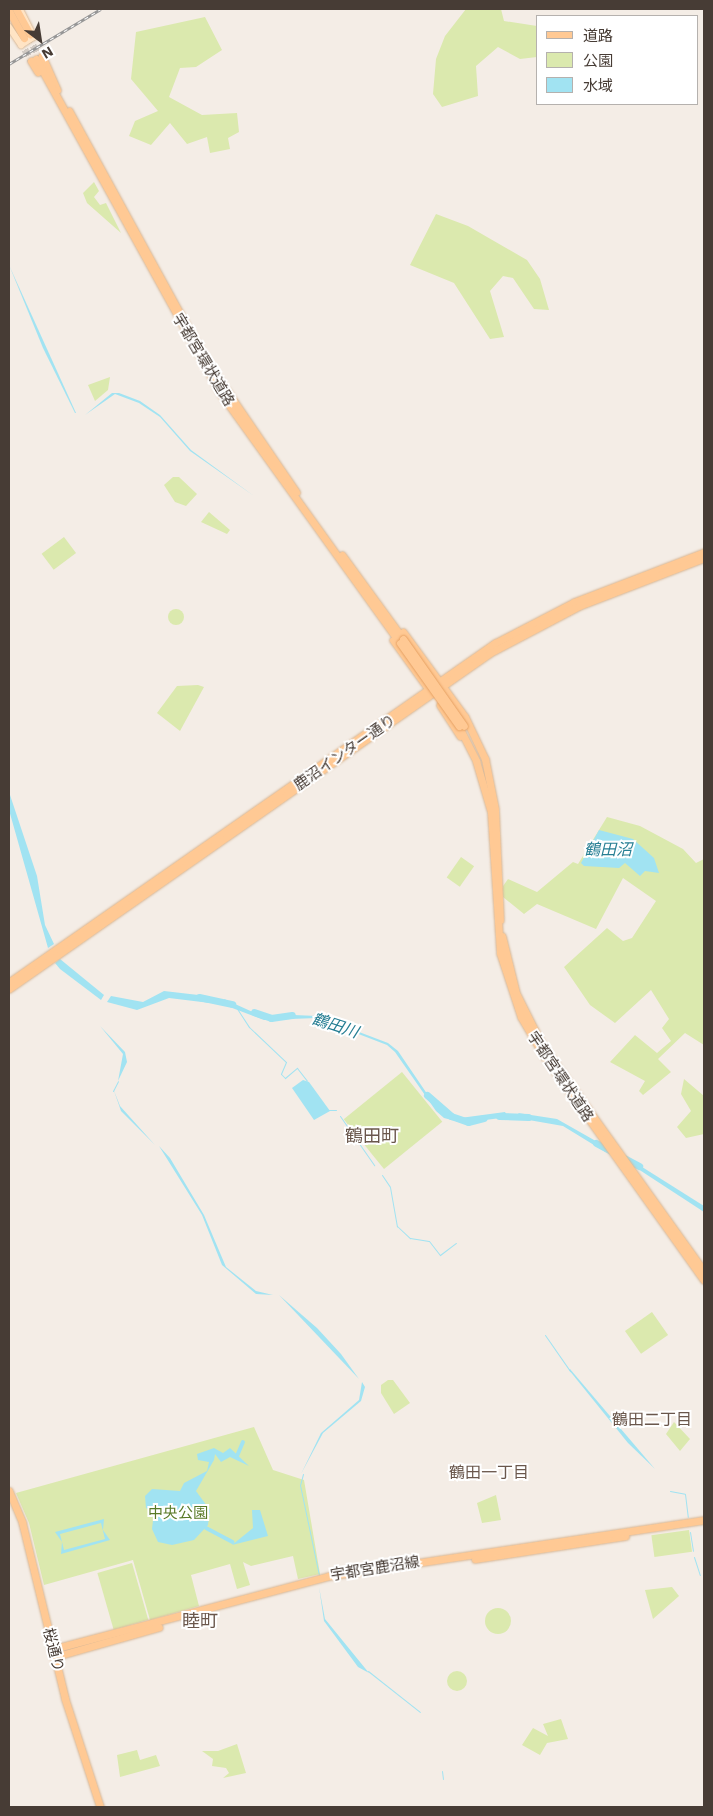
<!DOCTYPE html>
<html>
<head>
<meta charset="utf-8">
<style>
	body { margin:0 }
	#map { position:relative; width:713px; height:1816px; overflow:hidden; background:#f4ede6; font-family:"Work Sans","Noto Sans JP",sans-serif }
	div>[style] { position:absolute }
	.green>* { inset:0; background:#dbe9ae; transform-origin:0 0 }
	.round { border-radius:50% }
	.water>* { inset:0; background:#a1e3f2 }
	.stream>* { height:1px; margin:-0.5px; padding:0 0.5px; transform-origin:0.5px; border-radius:0.5px; background:#a1e3f2 }
	.canal>* { height:4px; margin:-2px; padding:0 2px; transform-origin:2px; border-radius:2px; background:#a1e3f2 }
	.river>* { height:7px; margin:-3.5px; padding:0 3.5px; transform-origin:3.5px; border-radius:3.5px; background:#a1e3f2 }
	.primary-tunnel>* { height:7px; margin-top:-3.5px; transform-origin:0; background:repeating-linear-gradient(90deg,#d1cac3 0 7px,transparent 0 10.5px) }
	.roads { filter:drop-shadow(0 0 1px #d8b897) drop-shadow(0 0 1px #d8b897) }
	.secondary>* { height:6px; margin:-3px; padding:0 3px; transform-origin:3px; border-radius:3px; background:#ffe4c5 }
	.primary>* { height:7px; margin:-3.5px; padding:0 3.5px; transform-origin:3.5px; border-radius:3.5px; background:#ffc994 }
	.rail>* { height:3px; margin-top:-1.5px; transform-origin:0; background:repeating-linear-gradient(90deg,#fff 0 4px,#969696 0 8px); box-sizing:border-box; border-block:1px solid #969696 }
	.bridges { filter:drop-shadow(0 0 1px #e7a162) drop-shadow(0 0 1px #e7a162) }
	.primary-bridge>* { height:7px; margin:-3.5px; padding:0 3.5px; transform-origin:3.5px; border-radius:3.5px; background:#ffc994 }
	span { translate:-50% -50%; white-space:nowrap; text-align:center; line-height:1.15; -webkit-text-stroke:4px #fff; paint-order:stroke }
	.street-label { font-size:15px; color:#473c35 }
	.park-label { font-size:15px; color:#597a27 }
	.water-label { font-size:16px; color:#277f94; font-style:italic }
	.neighbourhood-label { font-size:16px; color:#6a574c }
	.quarter-label { font-size:18px; color:#6a574c }
	.frame { position:absolute; inset:0; border:10px solid #473c35; pointer-events:none }
	.legend { position:absolute; left:536px; top:15px; width:162px; height:90px; box-sizing:border-box; background:#fff; border:1px solid #b5b1ae; margin:0; padding:6px 9px; list-style:none; font-size:15px; color:#473c35 }
	.legend li { display:flex; align-items:center; gap:10px; height:25px }
	.legend b { width:25px; border:1px solid #b5b1ae }
	.north { position:absolute; left:15px; top:15px; width:50px; height:50px; -webkit-text-stroke:4px #fff; paint-order:stroke; rotate:149deg; font-size:14px; font-weight:700; line-height:20px; text-align:center; color:#473c35 }
	.north::after { content:''; display:block; margin:auto; width:18px; height:22px; background:#473c35; clip-path:polygon(50% 0,100% 100%,50% 72%,0 100%) }
</style>
</head>
<body>
<div id="map">
	<div class="green">
		<i style="clip-path:polygon(466px 9px,501px 9px,504px 21px,537px 26px,537px 57px,520px 59px,498px 47px,476px 66px,478px 96px,442px 107px,433px 94px,436px 59px,445px 36px)"></i>
		<i style="clip-path:polygon(205px 17px,222px 50px,196px 67px,180px 68px,169px 97px,202px 115px,237px 113px,239px 132px,228px 138px,230px 149px,210px 153px,207px 137px,187px 144px,170px 123px,151px 145px,129px 136px,135px 121px,158px 111px,131px 79px,136px 32px)"></i>
		<i style="clip-path:polygon(94px 182px,99px 191px,94px 197px,100px 205px,106px 203px,121px 233px,87px 203px,83px 193px)"></i>
		<i style="clip-path:polygon(436px 214px,468px 226px,527px 260px,540px 279px,549px 310px,534px 309px,513px 278px,503px 276px,490px 291px,504px 337px,490px 339px,454px 283px,410px 265px)"></i>
		<i style="clip-path:polygon(110px 377px,108px 390px,95px 401px,88px 385px)"></i>
		<i style="clip-path:polygon(173px 477px,179px 477px,197px 494px,186px 506px,175px 502px,164px 485px)"></i>
		<i style="clip-path:polygon(209px 512px,230px 530px,227px 534px,201px 522px)"></i>
		<i style="left:64px;top:537px;width:20px;height:28px;rotate:53deg"></i>
		<i class="round" style="left:168px;top:609px;width:16px;height:16px"></i>
		<i style="clip-path:polygon(198px 685px,204px 687px,180px 731px,157px 713px,177px 686px)"></i>
		<i style="clip-path:polygon(607px 817px,640px 826px,683px 849px,696px 863px,704px 859px,704px 1045px,685px 1033px,658px 1059px,671px 1072px,643px 1095px,639px 1091px,645px 1081px,610px 1062px,635px 1035px,657px 1053px,671px 1041px,662px 1028px,669px 1019px,651px 990px,615px 1023px,590px 1005px,564px 967px,607px 928px,623px 941px,632px 938px,656px 901px,623px 878px,596px 929px,537px 904px,524px 914px,503px 897px,501px 889px,508px 879px,537px 892px,573px 862px,578px 864px)"></i>
		<i style="left:461px;top:857px;width:16px;height:25px;rotate:35deg"></i>
		<i style="left:402px;top:1072px;width:64px;height:75px;rotate:51deg"></i>
		<i style="clip-path:polygon(684px 1079px,704px 1096px,704px 1134px,686px 1138px,677px 1127px,691px 1111px,681px 1094px)"></i>
		<i style="left:652px;top:1312px;width:28px;height:33px;rotate:55deg"></i>
		<i style="clip-path:polygon(388px 1380px,393px 1380px,410px 1403px,394px 1414px,381px 1393px,381px 1385px)"></i>
		<i style="clip-path:polygon(674px 1422px,690px 1439px,680px 1451px,666px 1434px)"></i>
		<i style="clip-path:polygon(254px 1427px,273px 1470px,304px 1480px,320px 1574px,298px 1579px,293px 1556px,251px 1566px,243px 1562px,250px 1585px,237px 1589px,230px 1564px,191px 1575px,199px 1606px,150px 1620px,133px 1560px,44px 1585px,29px 1523px,16px 1493px)"></i>
		<i style="clip-path:polygon(496px 1495px,501px 1520px,482px 1523px,477px 1503px)"></i>
		<i style="left:689px;top:1530px;width:22px;height:38px;rotate:82deg"></i>
		<i style="left:132px;top:1563px;width:59px;height:36px;rotate:74deg"></i>
		<i style="clip-path:polygon(672px 1587px,679px 1596px,653px 1619px,645px 1590px)"></i>
		<i class="round" style="left:485px;top:1608px;width:26px;height:26px"></i>
		<i class="round" style="left:447px;top:1671px;width:20px;height:20px"></i>
		<i style="clip-path:polygon(561px 1719px,568px 1739px,547px 1743px,540px 1755px,522px 1745px,533px 1728px,548px 1736px,543px 1724px)"></i>
		<i style="clip-path:polygon(237px 1744px,246px 1773px,223px 1778px,229px 1773px,226px 1768px,212px 1766px,213px 1759px,202px 1751px,218px 1751px)"></i>
		<i style="clip-path:polygon(137px 1750px,140px 1760px,156px 1755px,160px 1766px,120px 1777px,117px 1755px)"></i>
	</div>
	<div class="water">
		<i style="clip-path:polygon(9px 265px,76px 413px,75px 413px,43px 348px)"></i>
		<i style="clip-path:polygon(112px 393px,119px 393px,140px 401px,160px 415px,191px 450px,254px 496px,190px 451px,160px 417px,139px 403px,115px 394px,85px 415px)"></i>
		<i style="clip-path:polygon(9px 792px,37px 876px,45px 925px,54px 944px,48px 948px,9px 810px)"></i>
		<i style="clip-path:polygon(599px 830px,633px 839px,654px 858px,659px 873px,645px 871px,640px 876px,625px 863px,619px 868px,584px 866px,581px 863px)"></i>
		<i style="clip-path:polygon(60px 959px,104px 995px,101px 1000px,60px 969px,55px 963px)"></i>
		<i style="clip-path:polygon(164px 991px,207px 996px,210px 1003px,169px 998px,137px 1010px,107px 1002px,111px 996px,143px 1002px)"></i>
		<i style="clip-path:polygon(224px 999px,266px 1018px,294px 1015px,317px 1016px,388px 1043px,398px 1051px,436px 1107px,448px 1115px,460px 1118px,505px 1112px,508px 1117px,463px 1123px,444px 1118px,436px 1111px,395px 1052px,387px 1045px,317px 1018px,264px 1020px,227px 1006px)"></i>
		<i style="clip-path:polygon(100px 1026px,125px 1052px,127px 1062px,118px 1081px,123px 1054px)"></i>
		<i style="clip-path:polygon(303px 1080px,309px 1082px,330px 1111px,314px 1120px,292px 1088px)"></i>
		<i style="clip-path:polygon(113px 1088px,120px 1106px,155px 1145px,121px 1111px)"></i>
		<i style="clip-path:polygon(518px 1113px,557px 1119px,601px 1144px,607px 1153px,563px 1126px,523px 1119px)"></i>
		<i style="clip-path:polygon(159px 1146px,170px 1158px,204px 1215px,226px 1267px,256px 1291px,273px 1295px,256px 1294px,222px 1265px,202px 1215px)"></i>
		<i style="clip-path:polygon(631px 1160px,704px 1206px,704px 1212px,635px 1167px)"></i>
		<i style="clip-path:polygon(279px 1295px,317px 1328px,341px 1354px,359px 1379px)"></i>
		<i style="clip-path:polygon(569px 1370px,570px 1369px,655px 1469px,628px 1443px)"></i>
		<i style="clip-path:polygon(362px 1382px,365px 1387px,361px 1401px,323px 1433px,301px 1474px,321px 1433px,359px 1400px)"></i>
		<i style="clip-path:polygon(214px 1448px,223px 1453px,230px 1448px,249px 1466px,230px 1457px,221px 1462px,215px 1454px,214px 1460px,196px 1491px,210px 1510px,208px 1525px,194px 1540px,172px 1545px,158px 1542px,152px 1529px,154px 1512px,146px 1508px,145px 1496px,152px 1489px,180px 1491px,184px 1483px,207px 1471px,209px 1462px,198px 1460px,197px 1454px)"></i>
		<i style="clip-path:polygon(252px 1510px,260px 1510px,268px 1536px,232px 1545px,253px 1528px)"></i>
		<i style="clip-path:polygon(evenodd,104px 1519px,103px 1530px,110px 1540px,61px 1554px,62px 1542px,55px 1532px,104px 1519px,101px 1523px,105px 1539px,64px 1550px,60px 1534px,101px 1523px)"></i>
		<i style="clip-path:polygon(319px 1587px,325px 1619px,369px 1673px,358px 1667px,324px 1621px)"></i>
	</div>
	<div class="stream">
		<i style="left:236px;top:1007px;width:24px;rotate:57deg"></i>
		<i style="left:249px;top:1027px;width:51px;rotate:43.4deg"></i>
		<i style="left:286px;top:1062px;width:13px;rotate:113deg"></i>
		<i style="left:281px;top:1074px;width:6px;rotate:45deg"></i>
		<i style="left:285px;top:1078px;width:16px;rotate:-40deg"></i>
		<i style="left:297px;top:1068px;width:16px;rotate:52deg"></i>
		<i style="left:113px;top:1091px;width:11px;rotate:-63deg"></i>
		<i style="left:329px;top:1110px;width:7px"></i>
		<i style="left:340px;top:1116px;width:60px;rotate:55.2deg"></i>
		<i style="left:382px;top:1175px;width:14px;rotate:56deg"></i>
		<i style="left:390px;top:1187px;width:40px;rotate:80deg"></i>
		<i style="left:397px;top:1226px;width:18px;rotate:43deg"></i>
		<i style="left:410px;top:1238px;width:19px;rotate:9deg"></i>
		<i style="left:429px;top:1241px;width:18px;rotate:52deg"></i>
		<i style="left:440px;top:1255px;width:20px;rotate:-37deg"></i>
		<i style="left:545px;top:1335px;width:44px;rotate:55.2deg"></i>
		<i style="left:303px;top:1474px;width:11px;rotate:105deg"></i>
		<i style="left:300px;top:1485px;width:92px;rotate:78.1deg"></i>
		<i style="left:670px;top:1491px;width:15px;rotate:11deg"></i>
		<i style="left:685px;top:1494px;width:23px;rotate:83deg"></i>
		<i style="left:690px;top:1532px;width:19px;rotate:81deg"></i>
		<i style="left:694px;top:1557px;width:19px;rotate:72deg"></i>
		<i style="left:368px;top:1671px;width:66px;rotate:38.3deg"></i>
		<i style="left:442px;top:1771px;width:8px;rotate:83deg"></i>
	</div>
	<div class="canal">
		<i style="left:237px;top:1456px;width:15px;rotate:-67deg"></i>
		<i style="left:206px;top:1528px;width:30px;rotate:28deg"></i>
	</div>
	<div class="river">
		<i style="left:199px;top:997px;width:34px;rotate:12deg"></i>
		<i style="left:254px;top:1012px;width:18px;rotate:19deg"></i>
		<i style="left:271px;top:1018px;width:21px;rotate:-8deg"></i>
		<i style="left:427px;top:1095px;width:32px;rotate:41deg"></i>
		<i style="left:451px;top:1116px;width:18px;rotate:19deg"></i>
		<i style="left:468px;top:1122px;width:16px;rotate:-14deg"></i>
		<i style="left:499px;top:1116px;width:29px;rotate:2deg"></i>
		<i style="left:596px;top:1143px;width:49px;rotate:28.1deg"></i>
	</div>
	<div class="primary-tunnel">
		<i style="left:28px;top:36px;width:25px;rotate:61deg"></i>
		<i style="left:20px;top:40px;width:24px;rotate:62deg"></i>
	</div>
	<div class="roads">
		<div class="secondary">
			<i style="left:9px;top:27px;width:22px;rotate:56deg"></i>
			<i style="left:21px;top:45px;width:15px;rotate:-32deg"></i>
			<i style="left:34px;top:37px;width:31px;rotate:-117deg"></i>
		</div>
		<div class="primary">
			<i style="left:16px;top:9px;width:29px;rotate:61deg"></i>
			<i style="left:9px;top:11px;width:31px;rotate:61deg"></i>
			<i style="left:42px;top:56px;width:37px;rotate:66deg"></i>
			<i style="left:36px;top:59px;width:383px;rotate:61.1deg"></i>
			<i style="left:221px;top:394px;width:307px;rotate:54.3deg"></i>
			<i style="left:31px;top:61px;width:13px;rotate:58deg"></i>
			<i style="left:69px;top:111px;width:279px;rotate:61.3deg"></i>
			<i style="left:203px;top:356px;width:165px;rotate:55.6deg"></i>
			<i style="left:342px;top:555px;width:104px;rotate:54deg"></i>
			<i style="left:403px;top:632px;width:105px;rotate:53.9deg"></i>
			<i style="left:465px;top:717px;width:47px;rotate:64.5deg"></i>
			<i style="left:485px;top:759px;width:51px;rotate:78.7deg"></i>
			<i style="left:393px;top:640px;width:62px;rotate:54.2deg"></i>
			<i style="left:440px;top:705px;width:37px;rotate:57deg"></i>
			<i style="left:460px;top:729px;width:36px;rotate:63deg"></i>
			<i style="left:476px;top:761px;width:53px;rotate:73.6deg"></i>
			<i style="left:491px;top:812px;width:141px;rotate:86.3deg"></i>
			<i style="left:500px;top:953px;width:67px;rotate:71.8deg"></i>
			<i style="left:521px;top:1017px;width:45px;rotate:59.5deg"></i>
			<i style="left:544px;top:1056px;width:275px;rotate:54.5deg"></i>
			<i style="left:495px;top:811px;width:109px;rotate:87.4deg"></i>
			<i style="left:502px;top:936px;width:59px;rotate:76.2deg"></i>
			<i style="left:516px;top:993px;width:58px;rotate:63.4deg"></i>
			<i style="left:542px;top:1045px;width:278px;rotate:54.4deg"></i>
			<i style="left:9px;top:982px;width:593px;rotate:-34.9deg"></i>
			<i style="left:495px;top:643px;width:89px;rotate:-27.4deg"></i>
			<i style="left:574px;top:602px;width:139px;rotate:-21deg"></i>
			<i style="left:9px;top:989px;width:587px;rotate:-34.94deg"></i>
			<i style="left:490px;top:653px;width:101px;rotate:-27.8deg"></i>
			<i style="left:579px;top:606px;width:134px;rotate:-21deg"></i>
			<i style="left:9px;top:1491px;width:34px;rotate:67deg"></i>
			<i style="left:22px;top:1522px;width:182px;rotate:76.3deg"></i>
			<i style="left:65px;top:1699px;width:114px;rotate:72deg"></i>
			<i style="left:475px;top:1559px;width:152px;rotate:-8.7deg"></i>
			<i style="left:53px;top:1649px;width:285px;rotate:-14.8deg"></i>
			<i style="left:329px;top:1576px;width:379px;rotate:-8.5deg"></i>
			<i style="left:54px;top:1657px;width:109px;rotate:-15.9deg"></i>
		</div>
	</div>
	<div class="rail">
		<i style="left:9px;top:64px;width:107px;rotate:-30.9deg"></i>
	</div>
	<div class="bridges">
		<div class="primary-bridge">
			<i style="left:403px;top:639px;width:106px;rotate:55deg"></i>
			<i style="left:400px;top:643px;width:102px;rotate:54.6deg"></i>
		</div>
	</div>
	<div class="street-label">
		<span style="left:203px;top:360px;rotate:59deg">宇都宮環状道路</span>
		<span style="left:345px;top:753px;rotate:-35deg">鹿沼インター通り</span>
		<span style="left:560px;top:1077px;rotate:56deg">宇都宮環状道路</span>
		<span style="left:375px;top:1569px;rotate:-9deg">宇都宮鹿沼線</span>
		<span style="left:53px;top:1650px;rotate:76deg">桜通り</span>
	</div>
	<div class="park-label">
		<span style="left:178px;top:1514px">中央公園</span>
	</div>
	<div class="water-label">
		<span style="left:608px;top:850px">鶴田沼</span>
		<span style="left:335px;top:1026px;rotate:18deg">鶴田川</span>
	</div>
	<div class="neighbourhood-label">
		<span style="left:652px;top:1420px">鶴田二丁目</span>
		<span style="left:489px;top:1473px">鶴田一丁目</span>
	</div>
	<div class="quarter-label">
		<span style="left:372px;top:1136px">鶴田町</span>
		<span style="left:200px;top:1621px">睦町</span>
	</div>
	<div class="frame"></div>
	<ul class="legend">
	<li><b style="height:6px;background:#ffc994"></b>道路</li>
	<li><b style="height:14px;background:#dbe9ae"></b>公園</li>
	<li><b style="height:14px;background:#a1e3f2"></b>水域</li>
	</ul>
	<div class="north">N</div>
</div>
</body>
</html>
